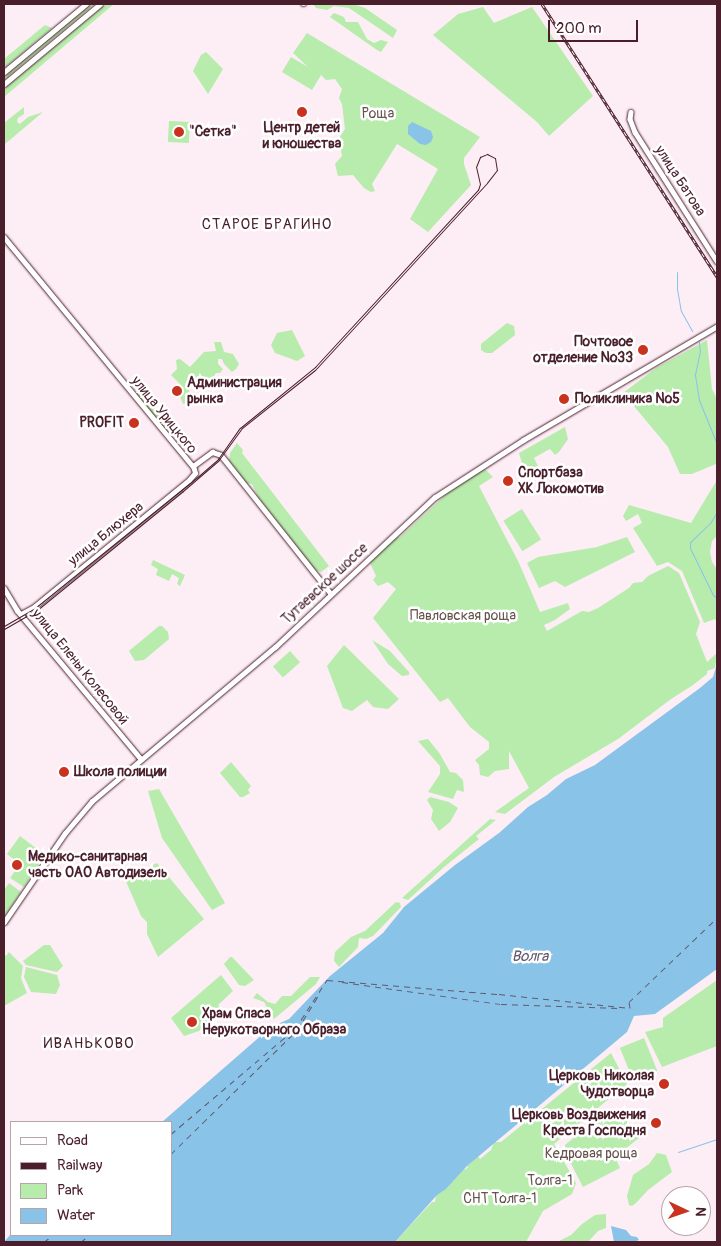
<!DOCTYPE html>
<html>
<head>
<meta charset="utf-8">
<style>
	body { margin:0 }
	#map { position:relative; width:721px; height:1246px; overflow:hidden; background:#fdedf5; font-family:Pangolin,sans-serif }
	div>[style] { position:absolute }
	.green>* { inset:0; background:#b7ecad; transform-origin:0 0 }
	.water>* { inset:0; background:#89c3e8 }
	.stream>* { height:1px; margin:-0.5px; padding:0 0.5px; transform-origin:0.5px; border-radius:0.5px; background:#89c3e8 }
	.ferry>* { height:1px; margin-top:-0.5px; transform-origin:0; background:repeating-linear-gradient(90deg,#60586d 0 6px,transparent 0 11px) }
	.roads { filter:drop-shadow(0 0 1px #4a1f2b) drop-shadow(0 0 1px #4a1f2b) }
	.minor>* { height:4.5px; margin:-2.25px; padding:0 2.25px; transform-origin:2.25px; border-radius:2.25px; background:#fff }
	.major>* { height:5px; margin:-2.5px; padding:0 2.5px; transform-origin:2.5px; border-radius:2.5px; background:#fff }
	.tram>* { height:1px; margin:-0.5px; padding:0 0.5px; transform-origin:0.5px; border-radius:0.5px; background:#4a1f2b }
	.rail>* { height:3px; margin-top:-1.5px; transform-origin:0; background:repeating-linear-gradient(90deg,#fff 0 4px,#4a1f2b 0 8px); box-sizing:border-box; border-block:1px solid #4a1f2b }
	.dots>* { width:14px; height:14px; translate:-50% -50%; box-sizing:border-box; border:2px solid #fff; border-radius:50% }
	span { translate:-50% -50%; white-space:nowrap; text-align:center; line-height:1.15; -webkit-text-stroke:5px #fff; paint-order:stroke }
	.park-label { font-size:14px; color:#65524c }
	.poi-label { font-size:14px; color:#4a1f2b; font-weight:700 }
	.left { translate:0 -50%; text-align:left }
	.right { translate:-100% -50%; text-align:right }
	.street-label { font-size:14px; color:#4a1f2b }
	.neighbourhood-label { font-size:15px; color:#4a1f2b; letter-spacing:1px }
	.water-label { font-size:15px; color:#60586d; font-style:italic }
	.frame { position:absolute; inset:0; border:5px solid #4a1f2b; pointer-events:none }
	.legend { position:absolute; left:10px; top:1121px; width:162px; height:115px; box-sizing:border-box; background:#fff; border:1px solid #b7a5aa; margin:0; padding:6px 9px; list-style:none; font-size:15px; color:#4a1f2b }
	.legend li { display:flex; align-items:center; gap:10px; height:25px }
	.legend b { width:25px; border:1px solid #b7a5aa }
	.north { position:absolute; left:661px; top:1186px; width:50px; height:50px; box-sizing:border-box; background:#fff; border:1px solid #b7a5aa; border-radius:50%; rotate:93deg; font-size:14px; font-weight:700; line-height:20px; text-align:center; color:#4a1f2b }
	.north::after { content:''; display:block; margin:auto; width:18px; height:22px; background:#c8321e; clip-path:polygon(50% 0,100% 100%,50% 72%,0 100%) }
	.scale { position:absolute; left:548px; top:20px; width:90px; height:22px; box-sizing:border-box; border:2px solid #4a1f2b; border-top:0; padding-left:6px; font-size:15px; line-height:18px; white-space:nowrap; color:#4a1f2b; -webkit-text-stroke:4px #fff; paint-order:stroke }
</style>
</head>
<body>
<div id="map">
	<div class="green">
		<i style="clip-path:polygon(91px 4px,95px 4px,4px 80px,4px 76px)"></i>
		<i style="clip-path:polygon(106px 4px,114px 4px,4px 97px,4px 89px)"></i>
		<i style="clip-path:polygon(313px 4px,353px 4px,365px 8px,397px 30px,393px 38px,349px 8px,334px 6px,327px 10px,316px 8px)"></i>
		<i style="clip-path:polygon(483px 7px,494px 23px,532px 7px,593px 96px,549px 136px,537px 122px,433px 35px,458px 14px)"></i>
		<i style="clip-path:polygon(334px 13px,344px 17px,346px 22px,358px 22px,367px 39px,374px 43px,381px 40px,388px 42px,381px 52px,377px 50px,330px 17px)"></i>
		<i style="clip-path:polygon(45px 25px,52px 28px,4px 68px,4px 59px)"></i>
		<i style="clip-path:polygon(307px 33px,480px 137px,464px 158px,464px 164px,471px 185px,428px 232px,410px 219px,438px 169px,397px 144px,372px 184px,375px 191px,371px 192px,364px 188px,353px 175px,338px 176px,335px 164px,342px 156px,339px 138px,345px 129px,342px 104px,339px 98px,342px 89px,335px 79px,326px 80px,321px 75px,312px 90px,282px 72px,291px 57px,308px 67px,293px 53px)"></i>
		<i style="clip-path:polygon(206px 52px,223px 69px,208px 94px,193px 71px,201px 55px)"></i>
		<i style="clip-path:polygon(24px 107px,24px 114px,18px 118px,17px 122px,20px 124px,28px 117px,43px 112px,5px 144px,4px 123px)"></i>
		<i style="left:169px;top:121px;width:21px;height:21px;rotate:3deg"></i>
		<i style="clip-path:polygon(507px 323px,514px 326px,515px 335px,492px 353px,486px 353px,481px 350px,481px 344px)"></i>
		<i style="clip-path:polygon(292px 330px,305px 356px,297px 361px,275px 353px,271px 345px,277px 333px)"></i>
		<i style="clip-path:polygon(707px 340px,712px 389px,717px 399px,717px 472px,716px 464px,692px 474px,680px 474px,668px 447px,623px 393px,656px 368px)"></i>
		<i style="clip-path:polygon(214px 342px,221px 342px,224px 352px,233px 354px,239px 364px,236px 369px,232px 372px,224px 364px,222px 359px,218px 359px,218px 364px,223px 369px,220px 373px,216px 373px,209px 382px,193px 382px,189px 391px,190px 401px,183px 404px,179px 394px,184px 388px,171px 375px,177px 369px,176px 360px,180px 359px,190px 367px,204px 352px,216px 351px)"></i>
		<i style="clip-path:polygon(139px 387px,173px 429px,171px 431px,167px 432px,136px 394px)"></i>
		<i style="clip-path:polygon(565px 427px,568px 439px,559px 452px,555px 455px,550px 449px,546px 451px,534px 458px,540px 470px,531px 475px,524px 470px,519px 453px)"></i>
		<i style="clip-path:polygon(237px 443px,243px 450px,242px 453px,329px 566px,321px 572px,315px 570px,258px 497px,252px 484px,246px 483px,229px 461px,230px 453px)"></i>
		<i style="clip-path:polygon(485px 469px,493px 477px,479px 486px,519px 563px,540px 612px,568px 603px,570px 609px,555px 620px,544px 625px,547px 631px,582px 611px,589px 612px,598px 608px,629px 588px,633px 583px,642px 582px,648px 576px,668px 566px,679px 573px,700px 622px,696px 634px,707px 662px,717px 653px,715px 668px,707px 671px,707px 674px,693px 685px,671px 699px,618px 739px,554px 777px,505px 814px,495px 812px,529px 788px,509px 751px,509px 769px,495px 771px,488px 777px,480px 775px,479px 765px,475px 760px,489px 749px,489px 742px,470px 727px,448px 698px,440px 702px,373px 618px,396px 589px,388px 582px,378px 586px,373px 580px,376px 576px,370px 563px,394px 538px,400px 537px,455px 486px)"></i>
		<i style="clip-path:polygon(717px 480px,717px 536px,712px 541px,710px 552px,712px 562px,717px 569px,717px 623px,715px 619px,704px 623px,682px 571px,668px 562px,657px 566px,633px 528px,642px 523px,638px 514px,626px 521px,623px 516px,629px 505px,691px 523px)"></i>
		<i style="left:522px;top:509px;width:36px;height:22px;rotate:58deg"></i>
		<i style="clip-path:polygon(627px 537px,635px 552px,565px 587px,555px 581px,539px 588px,527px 563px,538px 557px,597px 547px)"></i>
		<i style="clip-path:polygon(153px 560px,185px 575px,180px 586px,177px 584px,179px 578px,172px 574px,169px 581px,156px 575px,158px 569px,151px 565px)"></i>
		<i style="clip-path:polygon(159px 626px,162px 626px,168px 632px,169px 639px,144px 660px,135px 661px,129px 651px)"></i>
		<i style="clip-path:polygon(372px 640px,390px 651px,409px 672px,409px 675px,402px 676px,388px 664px)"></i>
		<i style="clip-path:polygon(344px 645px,399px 699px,388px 709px,373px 707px,367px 700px,352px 711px,343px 708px,327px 666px)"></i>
		<i style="left:290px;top:651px;width:15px;height:23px;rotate:48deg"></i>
		<i style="clip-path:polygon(428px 739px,440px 754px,450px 772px,456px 773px,463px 780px,464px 792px,457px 790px,453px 799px,428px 792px,440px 774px,440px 766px,418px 741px)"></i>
		<i style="clip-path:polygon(231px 762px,251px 786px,248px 790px,250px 793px,243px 797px,240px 797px,220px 773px)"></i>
		<i style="clip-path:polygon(159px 789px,225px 903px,212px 910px,162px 838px,148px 791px)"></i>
		<i style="clip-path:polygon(430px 797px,449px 802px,458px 808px,450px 822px,439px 831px,431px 819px,433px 810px,427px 800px)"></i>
		<i style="clip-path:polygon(490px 819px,496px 820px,476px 836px,479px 839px,444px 867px,408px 900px,402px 898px)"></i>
		<i style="clip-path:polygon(20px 836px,45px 855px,24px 887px,10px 878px,20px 864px,7px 854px)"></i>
		<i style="clip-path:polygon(157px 863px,204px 919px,158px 957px,147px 934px,147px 922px,141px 916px,125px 879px)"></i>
		<i style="clip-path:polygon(9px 883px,21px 892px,4px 917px,4px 890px)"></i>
		<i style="clip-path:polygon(396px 902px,400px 903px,401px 907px,373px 936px,366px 939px,359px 938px,358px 947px,339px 967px,334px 961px,335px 952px,351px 937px,365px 931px)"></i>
		<i style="clip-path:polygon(44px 945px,50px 945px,63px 966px,57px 972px,26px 965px,23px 961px)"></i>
		<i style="clip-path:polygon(9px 952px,23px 966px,21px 978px,27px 993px,4px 1006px,4px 954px,6px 956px)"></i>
		<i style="clip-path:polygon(230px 957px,232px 957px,254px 980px,245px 986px,239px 985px,224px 964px)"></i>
		<i style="clip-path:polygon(26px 967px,57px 975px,60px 985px,56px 994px,31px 992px,24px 977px)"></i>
		<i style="clip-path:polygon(221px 975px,233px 991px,218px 1005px,223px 1012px,210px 1019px,212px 1022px,199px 1031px,184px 1036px,171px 1018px)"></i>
		<i style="clip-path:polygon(310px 977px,320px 977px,316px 984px,274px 1019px,264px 1002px,253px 998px,257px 993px,268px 1002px,275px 1004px,282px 996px,291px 996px)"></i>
		<i style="clip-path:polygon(717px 980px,717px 1046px,662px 1067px,645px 1032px,663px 1027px,663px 1018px)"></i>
		<i style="left:644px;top:1038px;width:38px;height:26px;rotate:68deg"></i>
		<i style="clip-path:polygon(611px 1053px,627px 1084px,554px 1144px,576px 1183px,572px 1194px,543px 1211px,526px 1242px,395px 1242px,432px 1202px,435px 1202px,436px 1195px,446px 1189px,463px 1170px,468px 1168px,467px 1166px,478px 1156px,480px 1159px,491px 1150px,494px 1142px,501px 1142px)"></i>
		<i style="clip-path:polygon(621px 1111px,630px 1126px,633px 1125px,639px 1138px,615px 1157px,620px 1168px,583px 1187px,564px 1150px,565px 1145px,593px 1122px)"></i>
		<i style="clip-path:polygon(657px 1153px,666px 1155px,672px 1172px,648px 1190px,636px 1203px,632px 1206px,629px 1205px,627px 1196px,633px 1175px,649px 1164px)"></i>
		<i style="clip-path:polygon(606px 1214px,606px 1228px,598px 1231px,588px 1242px,557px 1242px,571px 1235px,582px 1224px,595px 1215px)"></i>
	</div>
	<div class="water">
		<i style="clip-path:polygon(412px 122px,431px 131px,433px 137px,431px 142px,426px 145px,420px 144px,408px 134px,408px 126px)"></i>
		<i style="clip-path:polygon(717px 664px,717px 969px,655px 1014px,634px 1016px,627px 1032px,467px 1166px,446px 1189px,437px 1195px,395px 1242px,4px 1242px,11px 1234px,171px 1235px,171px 1122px,162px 1122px,271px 1027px,289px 1019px,330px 976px,383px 933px,404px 907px,455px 865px,499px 833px,528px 807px,547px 795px,566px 779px,595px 765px,700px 688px,713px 677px)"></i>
		<i style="clip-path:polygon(611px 1226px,626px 1230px,631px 1236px,637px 1237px,639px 1240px,634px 1242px,614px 1242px)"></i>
	</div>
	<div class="stream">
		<i style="left:677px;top:272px;width:17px;rotate:90deg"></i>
		<i style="left:677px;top:289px;width:22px;rotate:80deg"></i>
		<i style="left:681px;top:311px;width:23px;rotate:61deg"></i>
		<i style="left:699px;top:342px;width:9px;rotate:84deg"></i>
		<i style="left:700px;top:351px;width:25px;rotate:102deg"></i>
		<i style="left:695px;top:375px;width:25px;rotate:81deg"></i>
		<i style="left:699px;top:400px;width:48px;rotate:67.8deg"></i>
		<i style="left:717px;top:512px;width:13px;rotate:122deg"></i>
		<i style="left:710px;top:523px;width:28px;rotate:136deg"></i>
		<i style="left:690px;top:542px;width:6px;rotate:90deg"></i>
		<i style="left:690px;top:548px;width:52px;rotate:63.9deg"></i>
		<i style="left:713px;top:595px;width:5px;rotate:37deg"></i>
		<i style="left:678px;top:1152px;width:41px;rotate:-18.4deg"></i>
	</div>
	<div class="ferry">
		<i style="left:342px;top:982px;width:161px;rotate:7.9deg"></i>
		<i style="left:501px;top:1004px;width:118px;rotate:1.9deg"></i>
		<i style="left:171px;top:1134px;width:162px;rotate:-40.3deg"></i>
		<i style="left:295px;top:1029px;width:59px;rotate:-56.9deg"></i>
		<i style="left:327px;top:980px;width:173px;rotate:4.7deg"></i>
		<i style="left:499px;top:994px;width:132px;rotate:6.1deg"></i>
		<i style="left:630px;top:1008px;width:6px;rotate:-99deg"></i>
		<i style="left:629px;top:1002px;width:122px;rotate:-43.7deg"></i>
		<i style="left:171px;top:1154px;width:177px;rotate:-44.5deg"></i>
		<i style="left:297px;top:1030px;width:40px;rotate:-58deg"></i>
		<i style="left:44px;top:1242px;width:11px;rotate:-38deg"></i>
		<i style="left:81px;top:1242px;width:11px;rotate:-41deg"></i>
	</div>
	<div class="roads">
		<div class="minor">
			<i style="left:303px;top:4px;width:1px"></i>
			<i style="left:631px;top:112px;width:7px;rotate:98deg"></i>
			<i style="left:630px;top:119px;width:14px;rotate:69deg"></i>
			<i style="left:635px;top:132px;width:153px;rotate:57.6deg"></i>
			<i style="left:4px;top:237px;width:297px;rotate:50.5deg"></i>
			<i style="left:193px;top:466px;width:24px;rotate:-36deg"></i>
			<i style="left:212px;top:452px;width:9px;rotate:18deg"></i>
			<i style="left:221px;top:455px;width:177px;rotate:51.6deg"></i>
			<i style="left:4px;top:588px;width:26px;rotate:59deg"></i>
			<i style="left:17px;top:610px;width:194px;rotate:50.2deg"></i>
			<i style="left:21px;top:614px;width:15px;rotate:-28deg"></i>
			<i style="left:34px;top:607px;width:200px;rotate:-39.3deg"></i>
			<i style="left:189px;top:480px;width:9px;rotate:-49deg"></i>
			<i style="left:195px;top:473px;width:7px;rotate:-106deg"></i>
		</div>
		<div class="major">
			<i style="left:4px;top:72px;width:107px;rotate:-39.7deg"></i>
			<i style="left:4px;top:84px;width:125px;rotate:-39.8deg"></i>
			<i style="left:4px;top:922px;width:108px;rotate:-55.6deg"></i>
			<i style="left:65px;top:833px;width:42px;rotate:-49.8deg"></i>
			<i style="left:92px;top:801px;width:239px;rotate:-40.1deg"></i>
			<i style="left:275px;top:647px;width:219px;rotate:-43.2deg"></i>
			<i style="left:435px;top:497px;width:105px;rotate:-32.9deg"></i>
			<i style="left:523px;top:440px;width:225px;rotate:-30.4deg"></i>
		</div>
	</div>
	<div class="tram">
		<i style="left:4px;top:626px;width:36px;rotate:-30deg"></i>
		<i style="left:35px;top:608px;width:213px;rotate:-38.9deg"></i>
		<i style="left:201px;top:474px;width:23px;rotate:-41deg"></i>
		<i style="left:218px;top:459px;width:38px;rotate:-55deg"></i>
		<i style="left:240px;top:428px;width:97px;rotate:-39.1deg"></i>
		<i style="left:315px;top:367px;width:241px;rotate:-47.4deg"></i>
		<i style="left:478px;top:190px;width:6px;rotate:-72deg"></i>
		<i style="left:480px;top:184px;width:17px;rotate:-103deg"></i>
		<i style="left:476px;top:167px;width:11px;rotate:-68deg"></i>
		<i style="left:480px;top:157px;width:8px;rotate:-23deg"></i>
		<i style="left:487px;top:154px;width:9px;rotate:27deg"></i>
		<i style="left:495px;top:158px;width:12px;rotate:81deg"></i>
		<i style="left:497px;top:170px;width:16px;rotate:128deg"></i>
		<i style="left:487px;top:183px;width:254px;rotate:132.6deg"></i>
		<i style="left:315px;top:370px;width:93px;rotate:141.5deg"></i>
		<i style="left:242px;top:428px;width:39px;rotate:126deg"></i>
		<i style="left:219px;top:460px;width:48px;rotate:139.3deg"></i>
		<i style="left:183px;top:491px;width:188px;rotate:140.8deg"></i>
		<i style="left:37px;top:610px;width:38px;rotate:150deg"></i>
	</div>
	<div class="rail">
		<i style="left:542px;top:4px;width:324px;rotate:57.3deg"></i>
	</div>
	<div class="dots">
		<i style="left:302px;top:112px;background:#c8321e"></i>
		<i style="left:179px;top:132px;background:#c8321e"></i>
		<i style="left:643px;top:350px;background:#c8321e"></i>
		<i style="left:177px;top:391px;background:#c8321e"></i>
		<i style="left:564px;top:399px;background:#c8321e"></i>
		<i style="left:134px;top:423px;background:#c8321e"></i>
		<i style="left:508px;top:481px;background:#c8321e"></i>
		<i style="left:64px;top:772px;background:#c8321e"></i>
		<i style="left:17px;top:865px;background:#c8321e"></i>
		<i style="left:192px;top:1022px;background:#c8321e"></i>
		<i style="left:664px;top:1084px;background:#c8321e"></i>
		<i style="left:656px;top:1123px;background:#c8321e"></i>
	</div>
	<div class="park-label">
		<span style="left:378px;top:114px">Роща</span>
		<span style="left:463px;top:616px">Павловская роща</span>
		<span style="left:591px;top:1154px">Кедровая роща</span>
		<span style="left:550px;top:1181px">Толга-1</span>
		<span style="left:500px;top:1199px">СНТ Толга-1</span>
	</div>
	<div class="poi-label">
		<span style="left:302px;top:136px">Центр детей<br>и юношества</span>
		<span class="left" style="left:189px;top:132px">"Сетка"</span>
		<span class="right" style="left:633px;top:350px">Почтовое<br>отделение №33</span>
		<span class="left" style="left:187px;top:391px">Администрация<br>рынка</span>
		<span class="left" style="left:575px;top:399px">Поликлиника №5</span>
		<span class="right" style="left:124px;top:423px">PROFIT</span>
		<span class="left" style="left:518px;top:481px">Спортбаза<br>ХК Локомотив</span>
		<span class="left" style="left:74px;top:772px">Школа полиции</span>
		<span class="left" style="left:28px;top:865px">Медико-санитарная<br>часть ОАО Автодизель</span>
		<span class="left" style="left:202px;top:1022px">Храм Спаса<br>Нерукотворного Образа</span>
		<span class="right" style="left:654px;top:1084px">Церковь Николая<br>Чудотворца</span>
		<span class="right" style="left:646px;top:1123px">Церковь Воздвижения<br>Креста Господня</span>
	</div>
	<div class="street-label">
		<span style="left:680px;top:181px;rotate:57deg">улица Батова</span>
		<span style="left:164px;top:415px;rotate:51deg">улица Урицкого</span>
		<span style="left:106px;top:534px;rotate:-39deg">улица Блюхера</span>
		<span style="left:325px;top:584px;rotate:-43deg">Тутаевское шоссе</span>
		<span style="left:80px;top:667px;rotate:51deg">улица Елены Колесовой</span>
	</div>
	<div class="neighbourhood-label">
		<span style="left:267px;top:225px">СТАРОЕ БРАГИНО</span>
		<span style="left:89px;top:1044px">ИВАНЬКОВО</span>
	</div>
	<div class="water-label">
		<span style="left:530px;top:957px">Волга</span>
	</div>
	<div class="frame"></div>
	<ul class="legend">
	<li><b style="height:6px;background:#fff"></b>Road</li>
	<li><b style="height:6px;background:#4a1f2b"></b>Railway</li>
	<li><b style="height:14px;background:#b7ecad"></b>Park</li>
	<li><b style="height:14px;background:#89c3e8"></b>Water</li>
	</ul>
	<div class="north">N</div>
	<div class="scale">200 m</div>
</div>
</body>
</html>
